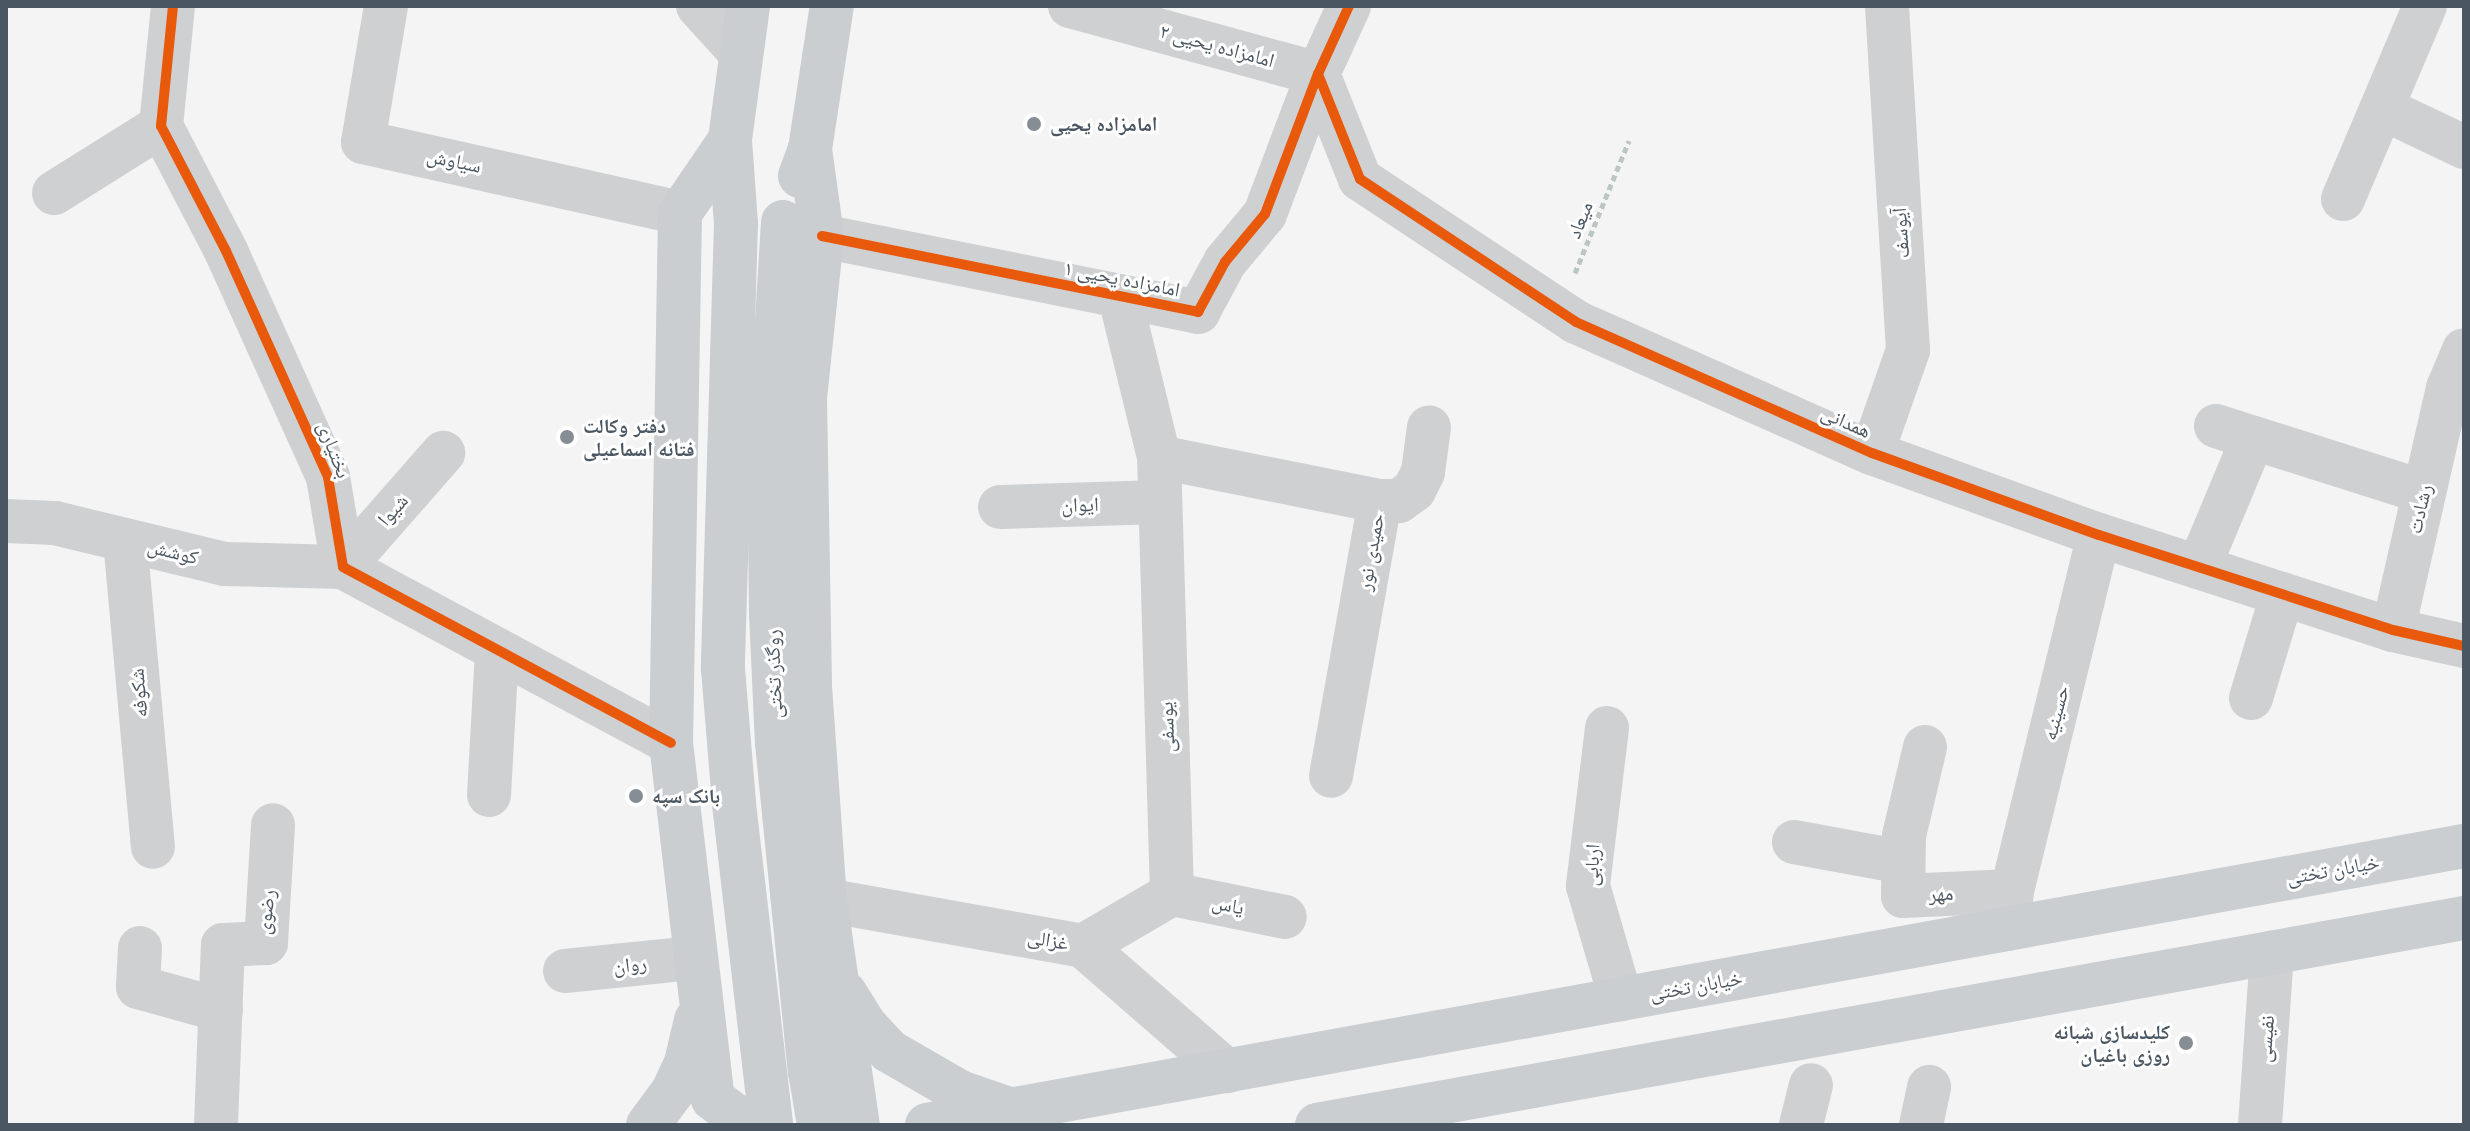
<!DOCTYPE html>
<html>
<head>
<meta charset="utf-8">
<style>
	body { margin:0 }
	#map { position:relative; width:2470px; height:1131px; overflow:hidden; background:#f4f4f4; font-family:"Nunito Sans","Noto Naskh Arabic",sans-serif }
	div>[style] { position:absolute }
	.path>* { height:5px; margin-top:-2.5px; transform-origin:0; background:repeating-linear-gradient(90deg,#bcc7c4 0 6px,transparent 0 10px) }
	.minor>* { height:44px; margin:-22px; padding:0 22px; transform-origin:22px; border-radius:22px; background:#ced0d2 }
	.major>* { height:44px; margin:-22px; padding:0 22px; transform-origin:22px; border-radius:22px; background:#caced1 }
	.major-bridge>* { height:44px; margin:-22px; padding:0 22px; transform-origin:22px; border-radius:22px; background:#caced1 }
	.cycleway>* { height:10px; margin:-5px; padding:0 5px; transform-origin:5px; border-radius:5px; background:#e8590c }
	.dots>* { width:22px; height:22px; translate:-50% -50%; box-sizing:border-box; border:4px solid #fff; border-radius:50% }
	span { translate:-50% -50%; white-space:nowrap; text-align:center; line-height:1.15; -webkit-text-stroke:6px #fff; paint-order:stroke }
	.street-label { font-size:20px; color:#4a5661 }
	.poi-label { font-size:20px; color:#4a5661; font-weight:700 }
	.left { translate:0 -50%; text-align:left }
	.right { translate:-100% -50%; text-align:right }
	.frame { position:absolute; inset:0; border:8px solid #4a5661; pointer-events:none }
</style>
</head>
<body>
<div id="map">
	<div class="path">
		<i style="left:1575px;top:273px;width:143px;rotate:-67.8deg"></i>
	</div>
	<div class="minor">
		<i style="left:173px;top:6px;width:121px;rotate:95.7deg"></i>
		<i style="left:161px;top:126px;width:141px;rotate:62.5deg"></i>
		<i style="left:226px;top:251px;width:248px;rotate:65.7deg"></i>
		<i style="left:328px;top:477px;width:91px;rotate:80.5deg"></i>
		<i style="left:343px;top:567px;width:372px;rotate:28.2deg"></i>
		<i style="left:386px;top:6px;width:138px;rotate:99.6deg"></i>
		<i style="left:363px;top:142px;width:325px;rotate:12.6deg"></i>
		<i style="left:698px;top:6px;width:61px;rotate:47.7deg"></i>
		<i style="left:1070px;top:6px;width:257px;rotate:15.3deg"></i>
		<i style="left:1318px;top:74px;width:113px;rotate:68.2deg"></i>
		<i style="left:1360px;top:179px;width:259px;rotate:33.5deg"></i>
		<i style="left:1576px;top:322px;width:324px;rotate:23.9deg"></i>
		<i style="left:1872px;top:453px;width:241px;rotate:19.9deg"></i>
		<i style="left:2099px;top:535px;width:309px;rotate:17.9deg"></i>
		<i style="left:2393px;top:630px;width:73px;rotate:12.7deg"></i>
		<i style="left:2382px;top:108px;width:91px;rotate:25.4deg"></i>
		<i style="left:54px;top:193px;width:126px;rotate:-32.1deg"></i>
		<i style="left:2343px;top:199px;width:210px;rotate:-67deg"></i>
		<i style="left:822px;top:236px;width:384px;rotate:11.4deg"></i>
		<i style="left:1198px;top:312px;width:57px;rotate:-61.6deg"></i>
		<i style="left:1225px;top:262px;width:62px;rotate:-50.2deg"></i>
		<i style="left:1265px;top:214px;width:150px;rotate:-69.3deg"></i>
		<i style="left:1318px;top:74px;width:75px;rotate:-65.5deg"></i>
		<i style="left:2216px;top:426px;width:218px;rotate:17.6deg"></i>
		<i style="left:1872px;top:453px;width:109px;rotate:-70.7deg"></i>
		<i style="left:1908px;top:350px;width:345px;rotate:-93.5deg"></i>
		<i style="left:1159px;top:457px;width:225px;rotate:11.3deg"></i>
		<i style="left:1380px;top:501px;width:279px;rotate:100.1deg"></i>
		<i style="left:1380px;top:501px;width:19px"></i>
		<i style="left:1399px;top:501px;width:19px;rotate:-36deg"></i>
		<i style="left:1414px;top:490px;width:20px;rotate:-63deg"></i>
		<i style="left:1423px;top:472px;width:45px;rotate:-82.4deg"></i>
		<i style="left:1000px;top:507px;width:160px;rotate:-1.8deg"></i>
		<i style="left:6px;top:521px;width:49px;rotate:2.3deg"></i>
		<i style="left:55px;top:523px;width:174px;rotate:13.6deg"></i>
		<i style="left:224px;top:564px;width:119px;rotate:1.4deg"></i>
		<i style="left:343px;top:567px;width:152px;rotate:-48.7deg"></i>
		<i style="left:125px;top:540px;width:308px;rotate:84.8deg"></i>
		<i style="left:2199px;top:567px;width:140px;rotate:-67.3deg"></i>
		<i style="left:2393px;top:630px;width:248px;rotate:-77.2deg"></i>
		<i style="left:2448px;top:388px;width:41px;rotate:-67.2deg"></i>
		<i style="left:2251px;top:698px;width:108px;rotate:-73.2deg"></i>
		<i style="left:1607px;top:728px;width:159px;rotate:96.9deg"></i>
		<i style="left:1588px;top:886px;width:118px;rotate:73.7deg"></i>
		<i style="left:1925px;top:747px;width:91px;rotate:103.3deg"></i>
		<i style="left:1904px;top:836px;width:60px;rotate:91deg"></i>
		<i style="left:1903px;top:896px;width:109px;rotate:-2.6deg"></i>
		<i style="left:489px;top:795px;width:145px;rotate:-86.8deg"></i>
		<i style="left:1794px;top:842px;width:111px;rotate:10.4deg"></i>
		<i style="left:1172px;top:894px;width:115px;rotate:11.5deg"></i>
		<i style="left:825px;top:900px;width:262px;rotate:10.1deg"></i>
		<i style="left:1083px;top:946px;width:191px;rotate:41deg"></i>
		<i style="left:2008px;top:929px;width:38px;rotate:-84deg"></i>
		<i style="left:2012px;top:891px;width:366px;rotate:-76.3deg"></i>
		<i style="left:1083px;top:946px;width:103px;rotate:-30.3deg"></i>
		<i style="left:1172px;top:894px;width:437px;rotate:-91.7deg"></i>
		<i style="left:1159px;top:457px;width:165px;rotate:-103.7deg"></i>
		<i style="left:140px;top:948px;width:39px;rotate:93deg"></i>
		<i style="left:138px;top:987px;width:86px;rotate:15.5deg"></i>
		<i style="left:565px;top:971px;width:130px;rotate:-5.8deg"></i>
		<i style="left:216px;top:1125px;width:180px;rotate:-87.8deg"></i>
		<i style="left:223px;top:945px;width:43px;rotate:-2.7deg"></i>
		<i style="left:266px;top:943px;width:118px;rotate:-86.6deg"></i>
		<i style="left:1801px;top:1125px;width:41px;rotate:-76deg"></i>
		<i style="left:1921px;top:1125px;width:39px;rotate:-78deg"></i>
		<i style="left:2260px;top:1125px;width:173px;rotate:-86deg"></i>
	</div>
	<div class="major">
		<i style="left:748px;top:6px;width:135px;rotate:97.7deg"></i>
		<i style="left:730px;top:140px;width:83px;rotate:85.9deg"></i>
		<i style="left:736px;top:223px;width:446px;rotate:91.7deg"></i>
		<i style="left:723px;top:669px;width:135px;rotate:85.3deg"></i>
		<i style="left:734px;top:804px;width:323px;rotate:83.4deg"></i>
		<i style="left:730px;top:140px;width:88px;rotate:124.4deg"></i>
		<i style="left:680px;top:213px;width:530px;rotate:90.97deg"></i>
		<i style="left:671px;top:743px;width:358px;rotate:83.3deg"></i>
		<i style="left:713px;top:1099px;width:30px;rotate:37deg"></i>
		<i style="left:737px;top:1117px;width:22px;rotate:21deg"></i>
		<i style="left:810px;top:149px;width:88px;rotate:82.1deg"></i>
		<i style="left:822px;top:236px;width:163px;rotate:96deg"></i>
		<i style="left:805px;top:398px;width:288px;rotate:89deg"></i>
		<i style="left:810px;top:686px;width:215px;rotate:86deg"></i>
		<i style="left:825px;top:900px;width:227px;rotate:81.7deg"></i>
		<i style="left:800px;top:176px;width:29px;rotate:-70deg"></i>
		<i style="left:810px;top:149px;width:145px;rotate:-81.3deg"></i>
		<i style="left:845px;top:993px;width:36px;rotate:58deg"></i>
		<i style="left:864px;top:1024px;width:37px;rotate:47deg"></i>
		<i style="left:889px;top:1051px;width:82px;rotate:30deg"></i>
		<i style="left:960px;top:1092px;width:52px;rotate:19.1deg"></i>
		<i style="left:648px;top:1125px;width:42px;rotate:-53.7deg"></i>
		<i style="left:673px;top:1091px;width:31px;rotate:-65deg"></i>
		<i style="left:686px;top:1063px;width:44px;rotate:-76.9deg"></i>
		<i style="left:927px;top:1125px;width:1562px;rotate:-10.29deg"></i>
		<i style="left:1317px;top:1125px;width:1166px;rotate:-10.23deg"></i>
	</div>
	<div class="major-bridge">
		<i style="left:783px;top:222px;width:228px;rotate:93.5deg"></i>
		<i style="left:769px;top:450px;width:163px;rotate:89.3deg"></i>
		<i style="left:771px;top:613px;width:130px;rotate:87.4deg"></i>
		<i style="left:777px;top:743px;width:330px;rotate:84.3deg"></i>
		<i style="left:810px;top:1071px;width:55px;rotate:80.5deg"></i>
	</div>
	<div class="cycleway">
		<i style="left:173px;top:6px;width:121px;rotate:95.7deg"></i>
		<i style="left:161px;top:126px;width:141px;rotate:62.5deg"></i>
		<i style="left:226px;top:251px;width:248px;rotate:65.7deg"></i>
		<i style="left:328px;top:477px;width:91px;rotate:80.5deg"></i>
		<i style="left:343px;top:567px;width:372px;rotate:28.2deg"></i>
		<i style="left:1318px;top:74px;width:113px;rotate:68.2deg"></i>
		<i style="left:1360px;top:179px;width:259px;rotate:33.5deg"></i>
		<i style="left:1576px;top:322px;width:324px;rotate:23.9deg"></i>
		<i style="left:1872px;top:453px;width:241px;rotate:19.9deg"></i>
		<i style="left:2099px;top:535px;width:309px;rotate:17.9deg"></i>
		<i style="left:2393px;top:630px;width:73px;rotate:12.7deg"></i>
		<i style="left:822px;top:236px;width:384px;rotate:11.4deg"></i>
		<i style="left:1198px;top:312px;width:57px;rotate:-61.6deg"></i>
		<i style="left:1225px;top:262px;width:62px;rotate:-50.2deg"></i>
		<i style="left:1265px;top:214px;width:150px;rotate:-69.3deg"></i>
		<i style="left:1318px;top:74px;width:75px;rotate:-65.5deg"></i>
	</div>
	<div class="dots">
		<i style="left:1034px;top:124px;background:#868d94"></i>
		<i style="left:567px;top:437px;background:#868d94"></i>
		<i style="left:636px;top:796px;background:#868d94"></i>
		<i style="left:2186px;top:1043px;background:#868d94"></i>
	</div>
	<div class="street-label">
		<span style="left:1217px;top:46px;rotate:15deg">امامزاده یحیی ۲</span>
		<span style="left:454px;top:161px;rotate:12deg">سیاوش</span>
		<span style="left:1580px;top:220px;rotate:-68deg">میعاد</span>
		<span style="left:1901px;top:233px;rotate:-94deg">آیوسف</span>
		<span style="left:1122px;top:279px;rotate:11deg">امامزاده یحیی ۱</span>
		<span style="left:1846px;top:422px;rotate:24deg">همدانی</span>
		<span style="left:334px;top:450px;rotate:69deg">بختیاری</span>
		<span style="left:1080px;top:505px;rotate:-2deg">ایوان</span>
		<span style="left:2420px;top:509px;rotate:-77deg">رشادت</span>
		<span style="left:393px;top:510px;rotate:-49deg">شیوا</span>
		<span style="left:173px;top:552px;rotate:14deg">کوشش</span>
		<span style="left:1371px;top:552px;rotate:-80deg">حمیدی نور</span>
		<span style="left:774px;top:674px;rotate:-92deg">روگذر تختی</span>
		<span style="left:139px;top:693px;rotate:-95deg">شکوفه</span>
		<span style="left:2056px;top:713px;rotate:-76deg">حسینیه</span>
		<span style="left:1167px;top:727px;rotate:-92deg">یوسفی</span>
		<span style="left:1592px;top:865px;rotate:-87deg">اربابی</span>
		<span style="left:2333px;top:870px;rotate:-10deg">خیابان تختی</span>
		<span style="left:1941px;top:894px;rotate:-3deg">مهر</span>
		<span style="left:1228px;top:905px;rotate:11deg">یاس</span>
		<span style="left:266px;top:912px;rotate:-83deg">رضوی</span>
		<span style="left:1048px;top:940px;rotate:10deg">غزالی</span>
		<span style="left:630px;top:965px;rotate:-6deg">روان</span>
		<span style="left:1696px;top:986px;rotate:-10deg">خیابان تختی</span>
		<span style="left:2266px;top:1039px;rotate:-86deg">نفیسی</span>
	</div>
	<div class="poi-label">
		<span class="left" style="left:1050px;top:124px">امامزاده یحیی</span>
		<span class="left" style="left:583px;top:438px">دفتر وکالت<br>فتانه اسماعیلی</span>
		<span class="left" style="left:652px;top:796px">بانک سپه</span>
		<span class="right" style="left:2170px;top:1044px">کلیدسازی شبانه<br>روزی باغیان</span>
	</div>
	<div class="frame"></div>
</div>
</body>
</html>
